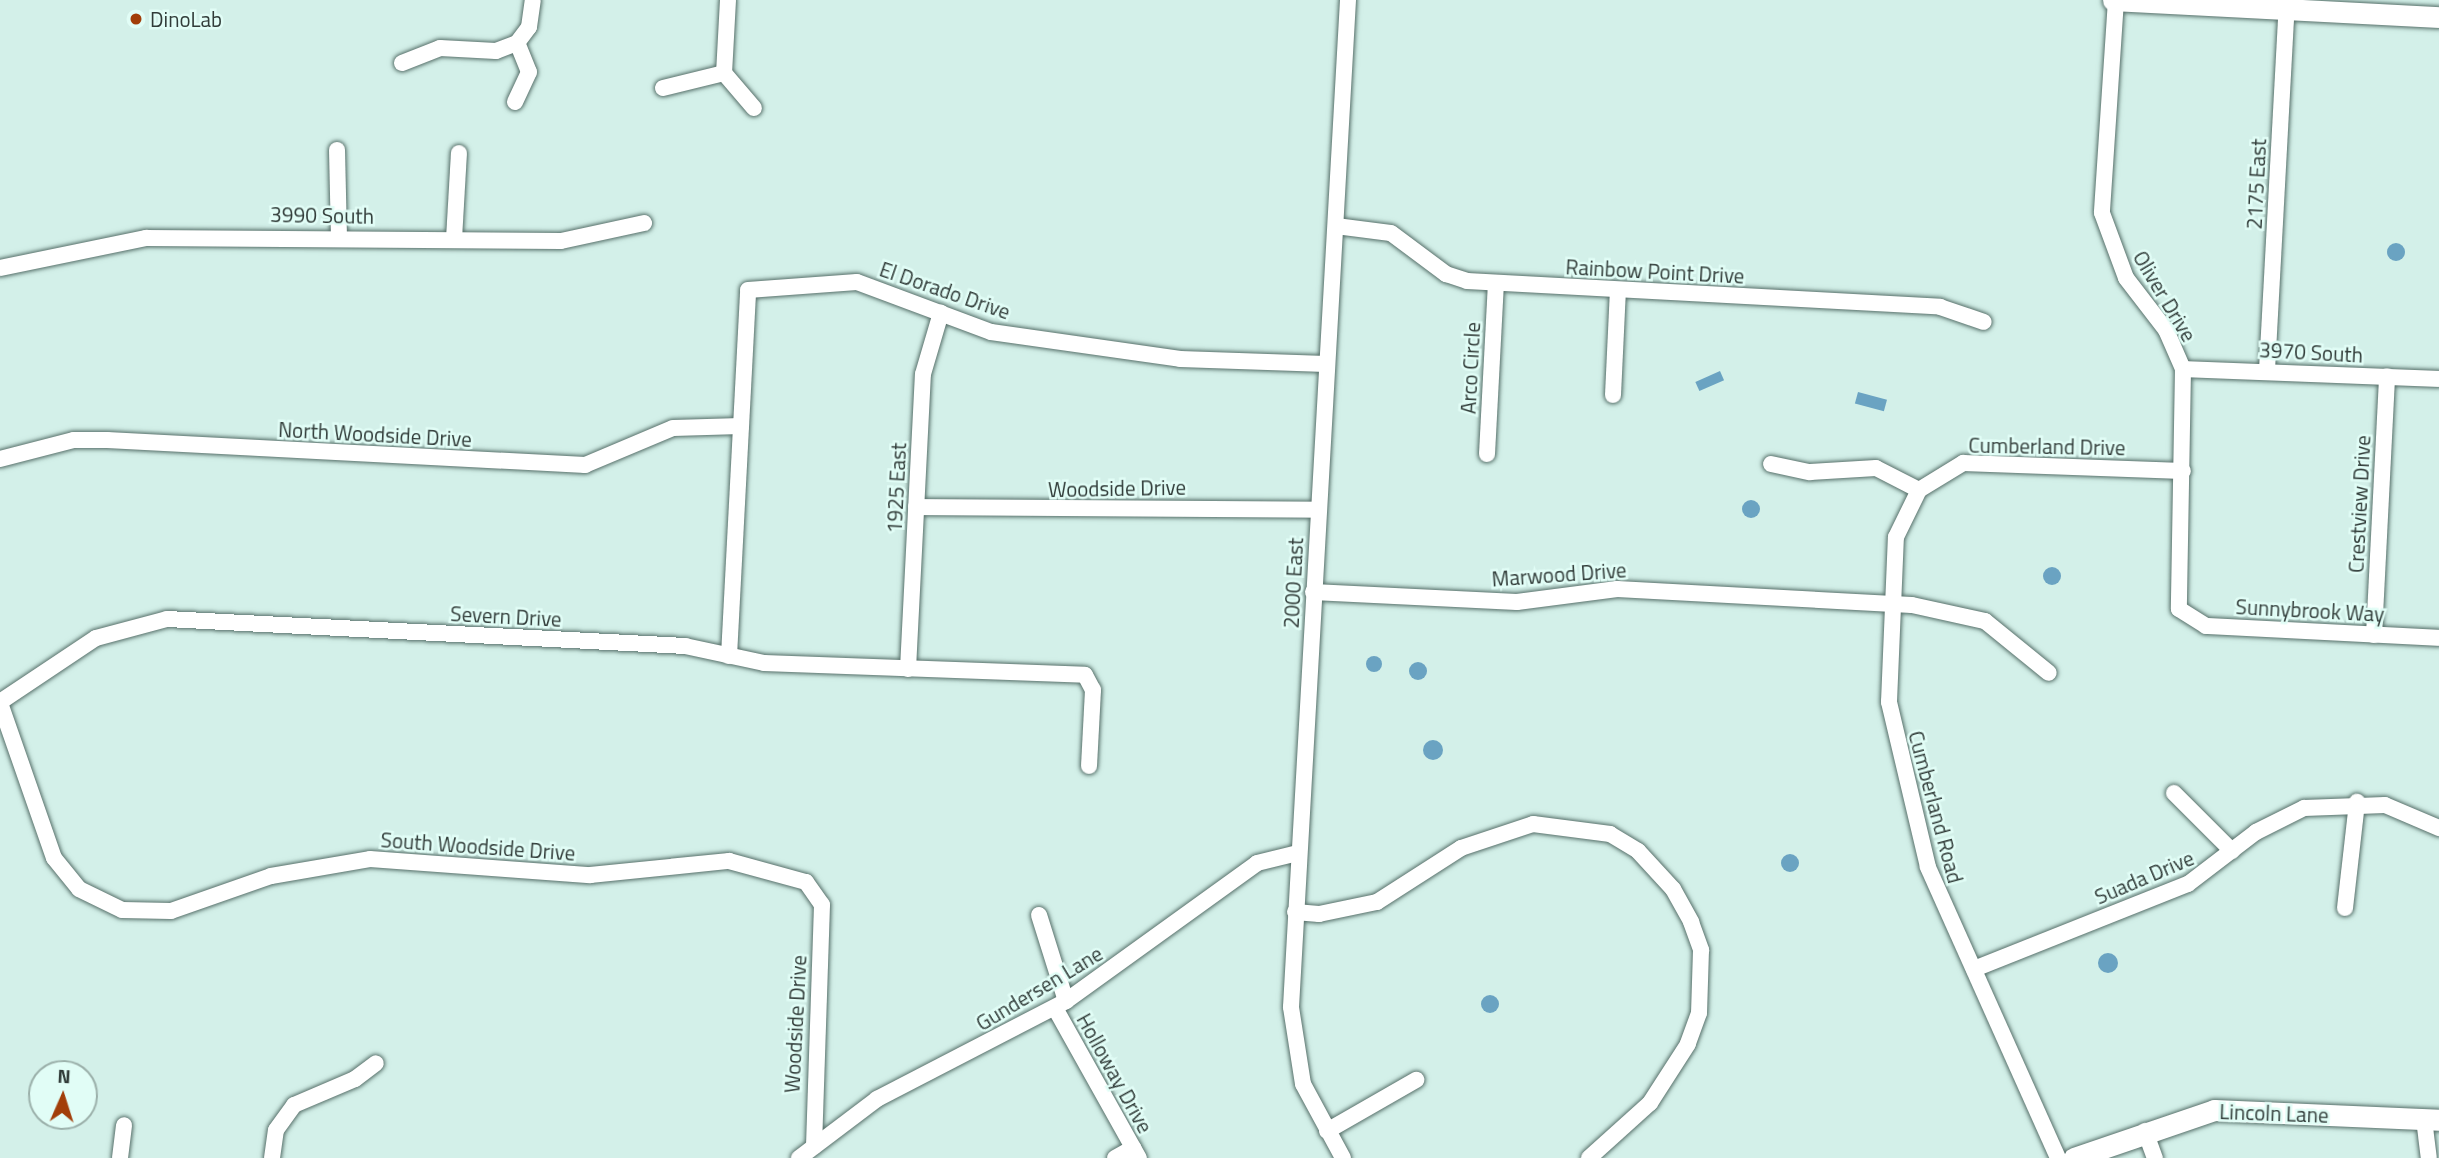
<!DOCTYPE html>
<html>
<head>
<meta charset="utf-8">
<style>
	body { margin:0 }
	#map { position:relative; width:2439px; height:1158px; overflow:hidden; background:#d3f0e9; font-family:"Titillium Web",sans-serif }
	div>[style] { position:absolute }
	.water>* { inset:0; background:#6aa3c2; transform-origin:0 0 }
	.round { border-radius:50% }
	.roads { filter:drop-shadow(0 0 2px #57706a) drop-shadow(0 0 2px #57706a) }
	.street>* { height:16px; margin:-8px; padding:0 8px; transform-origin:8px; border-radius:8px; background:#fff }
	.secondary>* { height:21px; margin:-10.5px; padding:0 10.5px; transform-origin:10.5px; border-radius:10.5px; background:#fff }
	.dots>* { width:19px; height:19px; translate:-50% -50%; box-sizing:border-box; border:4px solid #e1fdf6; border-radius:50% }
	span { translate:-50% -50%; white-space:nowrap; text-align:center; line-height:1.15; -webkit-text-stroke:5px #e1fdf6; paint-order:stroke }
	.poi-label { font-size:21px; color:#313c39 }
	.left { translate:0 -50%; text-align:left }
	.street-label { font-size:21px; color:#313c39 }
	.north { position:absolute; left:28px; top:1060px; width:70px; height:70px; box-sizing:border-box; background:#e1fdf6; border:2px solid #9bb0aa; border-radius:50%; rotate:3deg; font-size:19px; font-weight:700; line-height:28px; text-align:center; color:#313c39 }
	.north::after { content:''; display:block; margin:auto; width:24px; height:32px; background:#a23e09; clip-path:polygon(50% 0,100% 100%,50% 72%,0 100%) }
</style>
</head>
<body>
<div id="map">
	<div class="water">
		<i class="round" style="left:2387px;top:243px;width:18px;height:18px"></i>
		<i style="left:1720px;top:371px;width:10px;height:27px;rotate:66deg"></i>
		<i style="left:1858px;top:392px;width:30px;height:12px;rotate:15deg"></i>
		<i class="round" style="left:1742px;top:500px;width:18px;height:18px"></i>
		<i class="round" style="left:2043px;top:567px;width:18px;height:18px"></i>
		<i class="round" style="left:1366px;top:656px;width:16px;height:16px"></i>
		<i class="round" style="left:1409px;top:662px;width:18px;height:18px"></i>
		<i class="round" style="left:1423px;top:740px;width:20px;height:20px"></i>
		<i class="round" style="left:1781px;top:854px;width:18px;height:18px"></i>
		<i class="round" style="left:2098px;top:953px;width:20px;height:20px"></i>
		<i class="round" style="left:1481px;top:995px;width:18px;height:18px"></i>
	</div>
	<div class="roads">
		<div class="street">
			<i style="left:728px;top:0;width:73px;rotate:93.1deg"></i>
			<i style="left:724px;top:73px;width:46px;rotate:49.4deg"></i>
			<i style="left:2116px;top:0;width:213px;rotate:93.8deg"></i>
			<i style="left:2102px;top:213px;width:69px;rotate:69.7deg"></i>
			<i style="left:2126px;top:278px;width:66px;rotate:52.4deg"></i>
			<i style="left:2166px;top:330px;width:43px;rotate:66.4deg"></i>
			<i style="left:2183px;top:369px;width:240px;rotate:91deg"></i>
			<i style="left:2179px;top:609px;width:32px;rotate:32deg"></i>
			<i style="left:2206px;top:626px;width:233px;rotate:2.9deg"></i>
			<i style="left:402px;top:63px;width:41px;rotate:-21.5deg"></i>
			<i style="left:440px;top:48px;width:56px;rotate:3.1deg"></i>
			<i style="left:496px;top:51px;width:22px;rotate:-21deg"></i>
			<i style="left:517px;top:43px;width:20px;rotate:-53deg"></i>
			<i style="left:529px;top:27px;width:27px;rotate:-82deg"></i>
			<i style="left:663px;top:88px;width:63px;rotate:-13.8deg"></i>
			<i style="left:515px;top:102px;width:33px;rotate:-65deg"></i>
			<i style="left:529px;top:72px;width:31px;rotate:-112deg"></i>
			<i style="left:337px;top:150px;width:86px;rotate:88.7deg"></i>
			<i style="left:1336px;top:226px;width:55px;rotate:7.3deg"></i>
			<i style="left:1391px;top:233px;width:69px;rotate:36.7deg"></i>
			<i style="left:1446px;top:274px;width:22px;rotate:18deg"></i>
			<i style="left:1467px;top:281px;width:474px;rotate:3.1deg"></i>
			<i style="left:1940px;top:307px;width:46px;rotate:18.8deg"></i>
			<i style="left:454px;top:239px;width:86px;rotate:-86.7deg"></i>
			<i style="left:0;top:268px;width:149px;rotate:-11.6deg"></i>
			<i style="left:146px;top:238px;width:415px;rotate:0.4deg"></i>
			<i style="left:561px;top:241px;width:85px;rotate:-12.2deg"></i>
			<i style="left:2183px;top:369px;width:256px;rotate:2.2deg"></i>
			<i style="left:2267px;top:370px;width:371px;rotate:-86.9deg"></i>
			<i style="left:1613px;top:395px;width:105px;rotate:-87.3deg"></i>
			<i style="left:1487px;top:454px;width:170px;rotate:-87deg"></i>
			<i style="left:0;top:459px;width:76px;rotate:-14.4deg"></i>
			<i style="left:74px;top:440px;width:33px"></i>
			<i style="left:107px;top:440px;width:479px;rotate:3deg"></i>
			<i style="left:585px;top:465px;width:95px;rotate:-22.8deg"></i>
			<i style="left:673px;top:428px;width:68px;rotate:-1.7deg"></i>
			<i style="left:1771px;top:464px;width:40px;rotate:12deg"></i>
			<i style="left:1810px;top:472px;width:66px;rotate:-3.5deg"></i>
			<i style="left:1876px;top:468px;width:48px;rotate:27.1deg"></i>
			<i style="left:916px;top:507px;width:402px;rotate:0.4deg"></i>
			<i style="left:1313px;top:592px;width:204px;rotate:2.8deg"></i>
			<i style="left:1517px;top:602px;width:101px;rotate:-7.4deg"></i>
			<i style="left:1617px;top:589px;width:295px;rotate:3.1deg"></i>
			<i style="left:1912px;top:605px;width:75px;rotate:12.4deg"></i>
			<i style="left:1985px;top:621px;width:82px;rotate:39.1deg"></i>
			<i style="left:2374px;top:635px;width:259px;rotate:-87.1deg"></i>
			<i style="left:729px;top:656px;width:366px;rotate:-87deg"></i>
			<i style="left:748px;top:290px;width:109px;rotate:-4.2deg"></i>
			<i style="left:857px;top:282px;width:143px;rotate:20.5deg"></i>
			<i style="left:991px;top:332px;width:191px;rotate:8.1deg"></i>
			<i style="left:1180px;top:359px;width:146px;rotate:2deg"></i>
			<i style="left:908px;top:669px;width:295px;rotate:-87.1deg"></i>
			<i style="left:923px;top:374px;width:64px;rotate:-73.6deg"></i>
			<i style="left:0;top:702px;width:115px;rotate:-33.7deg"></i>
			<i style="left:96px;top:638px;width:73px;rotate:-15deg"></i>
			<i style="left:167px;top:619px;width:519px;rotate:2.98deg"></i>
			<i style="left:685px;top:646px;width:81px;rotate:12.1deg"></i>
			<i style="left:764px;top:663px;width:321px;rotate:2.1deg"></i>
			<i style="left:1085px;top:675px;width:17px;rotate:62deg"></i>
			<i style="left:1093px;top:690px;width:76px;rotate:93deg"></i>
			<i style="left:0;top:703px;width:164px;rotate:70.8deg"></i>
			<i style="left:54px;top:858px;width:40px;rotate:51deg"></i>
			<i style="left:79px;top:889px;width:48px;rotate:26deg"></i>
			<i style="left:122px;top:910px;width:49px;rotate:1.2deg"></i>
			<i style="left:171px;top:911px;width:106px;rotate:-19.3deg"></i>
			<i style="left:271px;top:876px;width:100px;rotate:-9.7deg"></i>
			<i style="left:370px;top:859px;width:221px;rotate:4.2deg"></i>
			<i style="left:590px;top:875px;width:140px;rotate:-5.8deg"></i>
			<i style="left:729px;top:861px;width:80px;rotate:15.3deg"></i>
			<i style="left:806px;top:882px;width:28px;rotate:55deg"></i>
			<i style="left:822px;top:905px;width:241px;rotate:91.9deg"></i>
			<i style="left:2174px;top:793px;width:82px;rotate:45deg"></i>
			<i style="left:2345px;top:908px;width:107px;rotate:-83.5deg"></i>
			<i style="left:1295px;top:912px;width:24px;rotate:5deg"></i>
			<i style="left:1319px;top:914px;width:59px;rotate:-11.7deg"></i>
			<i style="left:1377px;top:902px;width:100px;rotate:-32.7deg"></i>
			<i style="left:1461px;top:848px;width:76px;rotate:-18.4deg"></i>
			<i style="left:1533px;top:824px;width:78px;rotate:7.4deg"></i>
			<i style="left:1610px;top:834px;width:33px;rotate:31deg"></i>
			<i style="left:1638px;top:851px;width:52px;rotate:47.4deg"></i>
			<i style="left:1673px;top:889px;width:38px;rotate:61deg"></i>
			<i style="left:1691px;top:922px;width:30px;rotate:70deg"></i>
			<i style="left:1701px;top:950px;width:63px;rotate:91.8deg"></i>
			<i style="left:1699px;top:1013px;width:33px;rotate:110deg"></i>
			<i style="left:1688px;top:1044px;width:70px;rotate:122.8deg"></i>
			<i style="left:1650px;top:1103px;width:82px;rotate:138deg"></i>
			<i style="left:1039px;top:915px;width:90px;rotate:72.6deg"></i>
			<i style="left:1974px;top:969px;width:230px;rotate:-21.7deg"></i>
			<i style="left:2188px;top:884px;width:86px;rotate:-37.4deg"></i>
			<i style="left:2256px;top:832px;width:54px;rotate:-26.6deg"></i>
			<i style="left:2304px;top:808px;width:81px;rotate:-2.1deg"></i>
			<i style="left:2385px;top:805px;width:59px;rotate:23.1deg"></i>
			<i style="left:1055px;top:1008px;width:172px;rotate:60.8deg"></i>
			<i style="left:2424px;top:1119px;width:39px;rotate:83deg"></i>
			<i style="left:1327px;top:1131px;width:103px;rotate:-29.8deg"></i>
			<i style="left:2145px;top:1131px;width:29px;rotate:70deg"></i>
			<i style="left:120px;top:1158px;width:33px;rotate:-83deg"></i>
			<i style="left:272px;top:1158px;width:28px;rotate:-82deg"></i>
			<i style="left:276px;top:1130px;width:31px;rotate:-54deg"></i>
			<i style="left:294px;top:1105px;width:66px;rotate:-23.1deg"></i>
			<i style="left:355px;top:1079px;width:26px;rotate:-37deg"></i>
			<i style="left:799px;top:1158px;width:98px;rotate:-37.1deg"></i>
			<i style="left:877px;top:1099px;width:213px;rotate:-27.4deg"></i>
			<i style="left:1066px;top:1001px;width:236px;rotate:-35.8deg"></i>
			<i style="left:1257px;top:863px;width:42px;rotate:-13.7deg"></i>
			<i style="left:1115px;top:1158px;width:21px;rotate:-29deg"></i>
			<i style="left:1343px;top:1158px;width:84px;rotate:-118.4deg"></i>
			<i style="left:1303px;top:1084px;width:78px;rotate:-98.9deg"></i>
			<i style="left:1291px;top:1007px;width:1009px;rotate:-86.76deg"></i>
			<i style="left:2058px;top:1158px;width:319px;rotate:-114.1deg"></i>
			<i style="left:1928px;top:867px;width:170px;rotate:-103.3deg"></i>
			<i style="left:1889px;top:702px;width:165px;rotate:-87.6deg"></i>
			<i style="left:1896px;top:537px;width:52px;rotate:-63.9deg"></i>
			<i style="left:1919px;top:490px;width:52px;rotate:-31.5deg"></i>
			<i style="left:1963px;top:463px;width:220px;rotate:2.1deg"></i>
		</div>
		<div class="secondary">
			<i style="left:2113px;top:0;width:326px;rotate:3deg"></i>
			<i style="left:2074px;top:1158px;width:148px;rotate:-18.9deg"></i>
			<i style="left:2214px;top:1110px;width:225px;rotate:2.5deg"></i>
		</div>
	</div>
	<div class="dots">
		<i style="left:136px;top:19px;background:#a23e09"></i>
	</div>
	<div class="poi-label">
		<span class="left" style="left:150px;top:19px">DinoLab</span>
	</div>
	<div class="street-label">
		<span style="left:2256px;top:184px;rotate:-87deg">2175 East</span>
		<span style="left:322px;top:215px;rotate:1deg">3990 South</span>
		<span style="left:1655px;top:271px;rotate:3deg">Rainbow Point Drive</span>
		<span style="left:945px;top:290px;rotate:19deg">El Dorado Drive</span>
		<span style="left:2165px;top:296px;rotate:59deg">Oliver Drive</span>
		<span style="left:2311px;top:352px;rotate:3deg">3970 South</span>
		<span style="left:1470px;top:368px;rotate:-87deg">Arco Circle</span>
		<span style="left:375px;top:434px;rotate:3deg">North Woodside Drive</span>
		<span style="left:2047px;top:446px;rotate:1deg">Cumberland Drive</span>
		<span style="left:896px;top:488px;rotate:-87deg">1925 East</span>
		<span style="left:1117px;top:488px;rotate:-1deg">Woodside Drive</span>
		<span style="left:2359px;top:504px;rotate:-87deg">Crestview Drive</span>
		<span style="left:1559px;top:574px;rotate:-4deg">Marwood Drive</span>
		<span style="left:1293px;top:583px;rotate:-87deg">2000 East</span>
		<span style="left:2310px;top:610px;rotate:3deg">Sunnybrook Way</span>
		<span style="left:506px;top:616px;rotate:3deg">Severn Drive</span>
		<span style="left:1936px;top:807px;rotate:75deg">Cumberland Road</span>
		<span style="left:478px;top:846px;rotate:4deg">South Woodside Drive</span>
		<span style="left:2144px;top:877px;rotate:-23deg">Suada Drive</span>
		<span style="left:1039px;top:988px;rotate:-31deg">Gundersen Lane</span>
		<span style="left:795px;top:1024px;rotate:-87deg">Woodside Drive</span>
		<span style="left:1115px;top:1073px;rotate:61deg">Holloway Drive</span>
		<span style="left:2274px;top:1113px;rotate:2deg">Lincoln Lane</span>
	</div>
	<div class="north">N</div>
</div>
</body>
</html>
